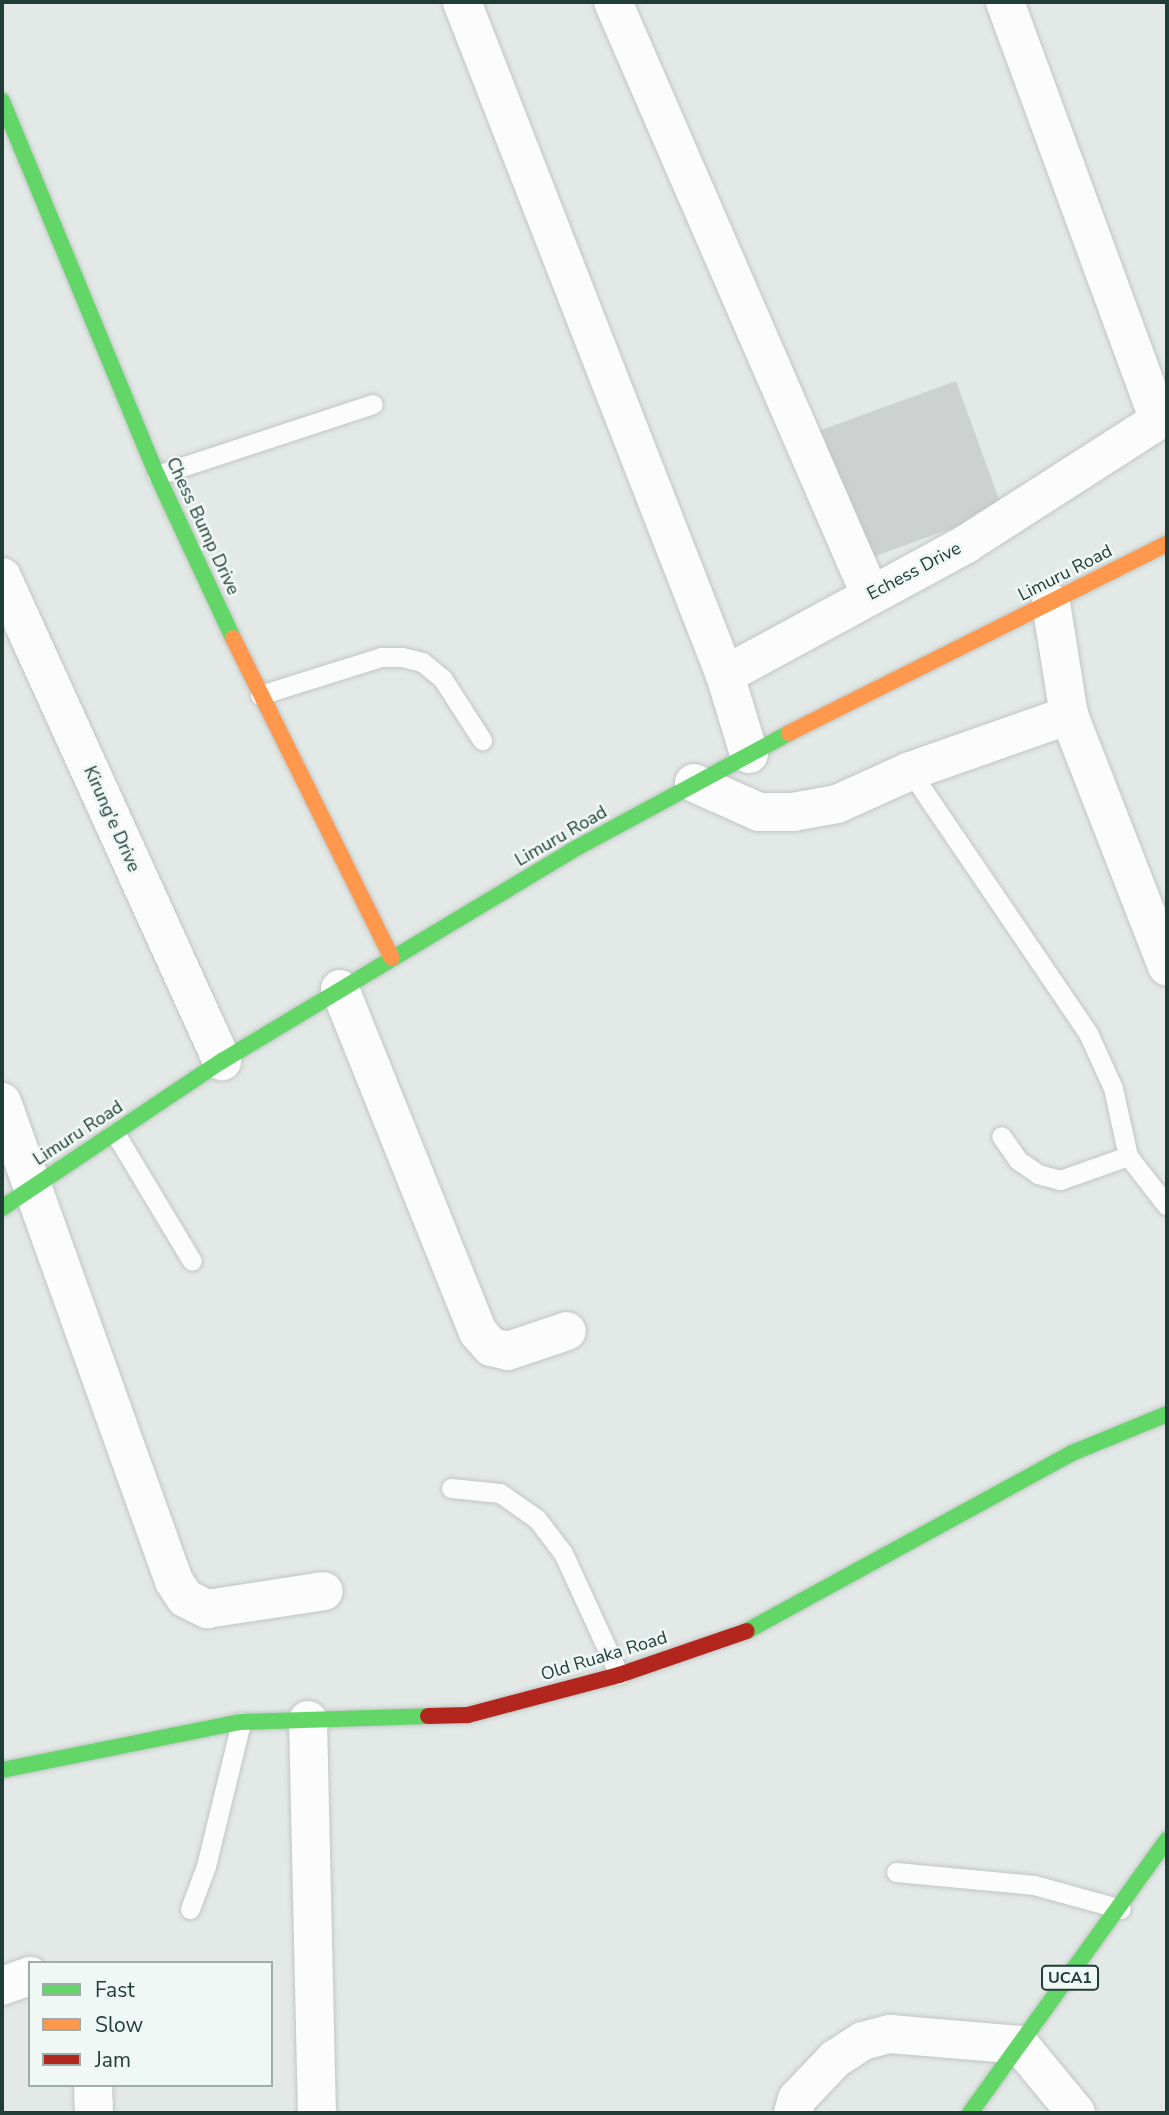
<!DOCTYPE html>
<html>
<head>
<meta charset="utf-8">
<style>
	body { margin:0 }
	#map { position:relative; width:1169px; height:2115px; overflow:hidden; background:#e3e9e6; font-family:"Nunito Sans",sans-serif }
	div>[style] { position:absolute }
	.building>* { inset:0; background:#cdd2d1; transform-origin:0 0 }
	.roads { filter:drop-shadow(0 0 2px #c0c6c4) drop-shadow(0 0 2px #c0c6c4) }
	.lane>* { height:19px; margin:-9.5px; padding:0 9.5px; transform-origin:9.5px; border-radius:9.5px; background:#fbfcfb }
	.street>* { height:38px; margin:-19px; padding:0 19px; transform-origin:19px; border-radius:19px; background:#fbfcfb }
	.fast>* { height:16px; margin:-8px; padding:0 8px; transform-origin:8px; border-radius:8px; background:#63d668 }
	.slow>* { height:16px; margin:-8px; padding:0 8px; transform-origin:8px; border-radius:8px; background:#ff974d }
	.jam>* { height:16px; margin:-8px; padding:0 8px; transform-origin:8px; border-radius:8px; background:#b3261e }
	span { translate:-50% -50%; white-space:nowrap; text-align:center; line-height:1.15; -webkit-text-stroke:5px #f0f8f5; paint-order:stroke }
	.shield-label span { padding:2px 5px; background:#f0f8f5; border:2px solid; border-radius:5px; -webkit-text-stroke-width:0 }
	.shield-label { font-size:16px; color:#203d38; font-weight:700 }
	.street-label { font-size:18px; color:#203d38 }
	.frame { position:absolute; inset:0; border:4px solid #203d38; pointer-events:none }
	.legend { position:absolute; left:28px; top:1961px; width:245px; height:126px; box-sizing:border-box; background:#f0f8f5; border:2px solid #9dada9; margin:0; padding:9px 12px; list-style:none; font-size:21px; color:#203d38 }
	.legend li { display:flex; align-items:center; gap:14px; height:35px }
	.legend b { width:35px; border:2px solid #9dada9 }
</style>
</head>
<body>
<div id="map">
	<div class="building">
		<i style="left:956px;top:381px;width:137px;height:148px;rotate:70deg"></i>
	</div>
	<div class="roads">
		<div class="lane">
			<i style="left:157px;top:475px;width:227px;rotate:-18.2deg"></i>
			<i style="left:260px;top:695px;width:127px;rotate:-17.4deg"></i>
			<i style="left:381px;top:657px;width:21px"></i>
			<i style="left:402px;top:657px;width:21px;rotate:14deg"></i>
			<i style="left:422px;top:662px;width:26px;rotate:39deg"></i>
			<i style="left:442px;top:678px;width:74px;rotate:57.2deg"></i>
			<i style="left:910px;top:771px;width:317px;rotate:55.8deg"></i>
			<i style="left:1088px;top:1033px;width:60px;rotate:65.6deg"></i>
			<i style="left:1113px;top:1088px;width:70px;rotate:77.6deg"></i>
			<i style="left:1128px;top:1156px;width:72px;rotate:160.6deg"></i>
			<i style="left:1060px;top:1180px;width:23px;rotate:-165deg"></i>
			<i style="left:1038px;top:1174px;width:24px;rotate:-145deg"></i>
			<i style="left:1018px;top:1160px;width:29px;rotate:-125deg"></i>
			<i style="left:115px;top:1133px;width:149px;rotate:59deg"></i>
			<i style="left:1128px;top:1156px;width:63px;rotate:52deg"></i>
			<i style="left:451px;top:1488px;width:49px;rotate:5.8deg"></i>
			<i style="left:500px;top:1493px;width:45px;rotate:35.1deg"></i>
			<i style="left:537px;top:1519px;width:43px;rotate:52.6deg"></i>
			<i style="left:563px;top:1553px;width:134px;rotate:65.3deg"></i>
			<i style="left:896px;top:1872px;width:139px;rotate:5.4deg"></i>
			<i style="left:1034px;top:1885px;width:90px;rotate:15.4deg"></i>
			<i style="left:190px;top:1909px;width:46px;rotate:-69.6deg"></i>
			<i style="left:206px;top:1866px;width:148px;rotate:-76.3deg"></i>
		</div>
		<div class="street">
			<i style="left:462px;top:2px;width:723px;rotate:68.66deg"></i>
			<i style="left:613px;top:2px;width:645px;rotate:66.53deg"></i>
			<i style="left:1005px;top:2px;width:445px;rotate:69.8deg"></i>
			<i style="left:2px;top:577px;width:532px;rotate:65.56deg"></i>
			<i style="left:1051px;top:603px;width:113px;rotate:80.9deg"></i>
			<i style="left:1069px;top:715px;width:270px;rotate:68.7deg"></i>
			<i style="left:749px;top:754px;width:83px;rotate:-106.9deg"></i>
			<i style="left:725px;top:675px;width:274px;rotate:-28.5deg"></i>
			<i style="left:966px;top:544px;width:239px;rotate:-32.7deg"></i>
			<i style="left:694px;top:783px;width:71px;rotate:24deg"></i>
			<i style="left:759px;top:812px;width:34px"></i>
			<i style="left:793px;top:812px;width:45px;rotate:-10.3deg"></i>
			<i style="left:837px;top:804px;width:80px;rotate:-24.3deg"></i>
			<i style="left:910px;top:771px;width:169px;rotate:-19.4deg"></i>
			<i style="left:340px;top:989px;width:370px;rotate:68.1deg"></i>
			<i style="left:478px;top:1332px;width:20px;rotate:49deg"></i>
			<i style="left:491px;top:1347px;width:17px;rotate:13deg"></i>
			<i style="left:508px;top:1351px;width:62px;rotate:-18.7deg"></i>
			<i style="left:2px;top:1102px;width:509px;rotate:70.25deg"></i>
			<i style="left:174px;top:1581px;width:20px;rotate:57deg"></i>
			<i style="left:185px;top:1598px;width:25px;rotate:27deg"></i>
			<i style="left:207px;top:1609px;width:118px;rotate:-8.7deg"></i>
			<i style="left:308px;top:1720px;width:393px;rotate:88.7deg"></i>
			<i style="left:2px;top:1986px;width:30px;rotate:-20deg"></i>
			<i style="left:93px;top:2085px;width:28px;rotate:88deg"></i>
			<i style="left:793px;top:2113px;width:15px;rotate:-74deg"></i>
			<i style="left:797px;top:2099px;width:55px;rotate:-46.5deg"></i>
			<i style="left:835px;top:2059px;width:33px;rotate:-33deg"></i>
			<i style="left:863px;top:2041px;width:28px;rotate:-15deg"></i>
			<i style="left:890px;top:2034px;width:130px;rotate:4.8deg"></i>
			<i style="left:1020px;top:2045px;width:88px;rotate:50.5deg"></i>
		</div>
		<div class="fast">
			<i style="left:2px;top:101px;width:405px;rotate:67.5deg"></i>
			<i style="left:157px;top:475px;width:180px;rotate:65deg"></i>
			<i style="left:2px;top:1208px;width:265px;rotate:-33.8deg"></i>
			<i style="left:222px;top:1061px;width:407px;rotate:-31deg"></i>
			<i style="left:571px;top:851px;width:248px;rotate:-28.4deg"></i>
			<i style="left:747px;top:1631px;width:371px;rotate:-28.7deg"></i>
			<i style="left:1072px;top:1453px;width:103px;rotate:-22.3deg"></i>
			<i style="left:2px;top:1770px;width:244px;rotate:-11.4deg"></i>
			<i style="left:241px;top:1722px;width:187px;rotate:-1.8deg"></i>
			<i style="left:970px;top:2113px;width:337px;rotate:-54.2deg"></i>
		</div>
		<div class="slow">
			<i style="left:233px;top:638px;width:357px;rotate:63.6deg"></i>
			<i style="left:789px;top:733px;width:423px;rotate:-26.6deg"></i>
		</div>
		<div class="jam">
			<i style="left:428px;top:1716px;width:40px;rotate:-1.4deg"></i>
			<i style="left:468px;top:1715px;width:156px;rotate:-14.8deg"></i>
			<i style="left:619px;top:1675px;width:135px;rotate:-19deg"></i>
		</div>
	</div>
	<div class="shield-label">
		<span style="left:1070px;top:1978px">UCA1</span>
	</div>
	<div class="street-label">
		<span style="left:203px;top:526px;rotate:65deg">Chess Bump Drive</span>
		<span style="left:914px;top:571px;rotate:-28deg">Echess Drive</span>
		<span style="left:1065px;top:573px;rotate:-27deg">Limuru Road</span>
		<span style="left:112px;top:819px;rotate:66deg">Kirung'e Drive</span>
		<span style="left:561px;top:836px;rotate:-30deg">Limuru Road</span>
		<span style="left:78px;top:1133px;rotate:-33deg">Limuru Road</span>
		<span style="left:604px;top:1656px;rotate:-17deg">Old Ruaka Road</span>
	</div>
	<div class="frame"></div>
	<ul class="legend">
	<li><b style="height:9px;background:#63d668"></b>Fast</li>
	<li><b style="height:9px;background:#ff974d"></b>Slow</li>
	<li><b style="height:9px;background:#b3261e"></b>Jam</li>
	</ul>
</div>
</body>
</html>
